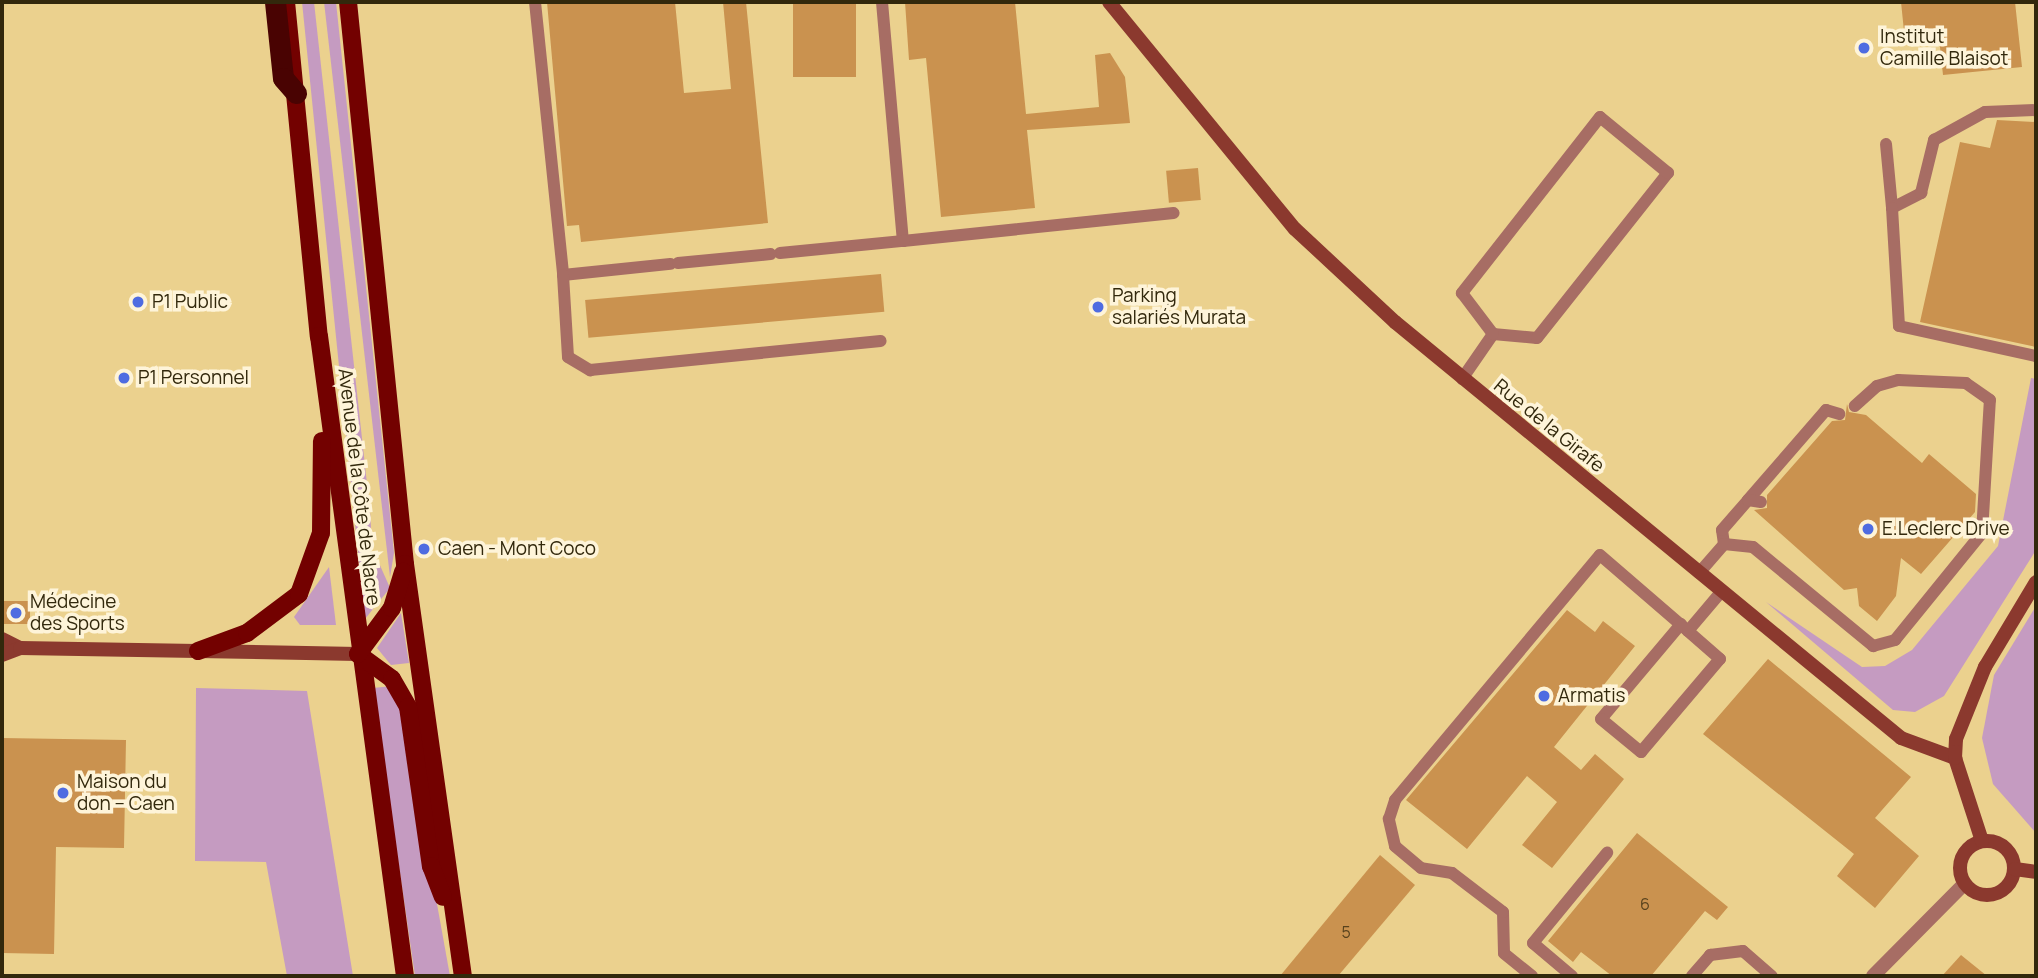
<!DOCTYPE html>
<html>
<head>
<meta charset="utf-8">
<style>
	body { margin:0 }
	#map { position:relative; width:2038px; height:978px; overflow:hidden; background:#ebd18e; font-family:Manrope,sans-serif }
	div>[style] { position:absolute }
	.green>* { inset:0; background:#c59bc1 }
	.building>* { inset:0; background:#ca924f; transform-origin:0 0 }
	.lane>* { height:12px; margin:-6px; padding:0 6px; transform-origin:6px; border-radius:6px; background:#a76d64 }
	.street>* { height:14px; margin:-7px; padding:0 7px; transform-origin:7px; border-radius:7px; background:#a76d64 }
	.secondary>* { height:14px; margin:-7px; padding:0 7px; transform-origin:7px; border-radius:7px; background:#8b392e }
	.secondary>.ring { margin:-7px; padding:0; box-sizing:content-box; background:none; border:14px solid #8b392e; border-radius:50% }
	.primary>* { height:18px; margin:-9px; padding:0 9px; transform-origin:9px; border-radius:9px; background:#730100 }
	.highway>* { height:21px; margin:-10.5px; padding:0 10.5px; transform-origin:10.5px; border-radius:10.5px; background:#490302 }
	.dots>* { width:19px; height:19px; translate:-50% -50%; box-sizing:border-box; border:4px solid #fef4d9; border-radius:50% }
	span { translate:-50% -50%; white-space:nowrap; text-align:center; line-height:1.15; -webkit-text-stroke:7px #fef4d9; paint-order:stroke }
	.number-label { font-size:16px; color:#58421d }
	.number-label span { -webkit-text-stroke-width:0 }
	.poi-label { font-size:19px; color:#32280c }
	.left { translate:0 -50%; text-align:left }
	.street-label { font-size:19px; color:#32280c }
	.frame { position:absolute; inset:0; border:4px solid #32280c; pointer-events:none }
</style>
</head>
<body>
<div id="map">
	<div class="green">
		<i style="clip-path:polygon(302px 2px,314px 2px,370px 511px,372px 546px,360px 573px)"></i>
		<i style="clip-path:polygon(324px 2px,336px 2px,394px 553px,390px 577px)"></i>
		<i style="clip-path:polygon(2031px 378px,2036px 379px,2036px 550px,1944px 696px,1915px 712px,1893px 710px,1766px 602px,1862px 667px,1885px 666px,1912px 650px,1998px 546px)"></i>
		<i style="clip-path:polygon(379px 563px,390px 588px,365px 619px,360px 588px)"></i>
		<i style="clip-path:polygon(329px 567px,336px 625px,300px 625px,294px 617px)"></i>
		<i style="clip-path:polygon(2036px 606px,2036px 833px,1993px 784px,1982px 738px,1994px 675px)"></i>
		<i style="clip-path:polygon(401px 613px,409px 663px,391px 665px,377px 648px)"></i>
		<i style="clip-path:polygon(392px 686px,402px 710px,450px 976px,415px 976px,373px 688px)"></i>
		<i style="clip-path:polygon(196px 688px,307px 691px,353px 976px,287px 976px,266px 862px,195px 861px)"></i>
	</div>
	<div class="building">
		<i style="clip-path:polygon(547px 2px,675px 2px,684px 93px,731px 89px,723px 2px,746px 2px,768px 223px,581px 242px,579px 225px,567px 226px)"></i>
		<i style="left:793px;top:2px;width:63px;height:75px"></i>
		<i style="clip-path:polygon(905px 2px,1015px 2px,1026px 114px,1099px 107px,1095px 55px,1110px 53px,1125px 77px,1130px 123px,1027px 130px,1035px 208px,941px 217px,926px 58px,909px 60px)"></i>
		<i style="clip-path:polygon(1901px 2px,2015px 2px,2022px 67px,1943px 75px,1939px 38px,1905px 41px)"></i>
		<i style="clip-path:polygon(1997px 120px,2036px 122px,2036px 347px,1920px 322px,1960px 142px,1990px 148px)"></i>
		<i style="left:1198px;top:168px;width:32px;height:32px;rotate:85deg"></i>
		<i style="left:881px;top:274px;width:38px;height:297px;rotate:85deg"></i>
		<i style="clip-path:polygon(1847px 404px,1849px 412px,1866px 415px,1922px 463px,1929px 454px,1976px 494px,1975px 512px,1921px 574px,1901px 558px,1896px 596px,1877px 621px,1859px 606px,1857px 588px,1844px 590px,1754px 510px,1767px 508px,1767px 495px,1832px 421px,1845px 420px)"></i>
		<i style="left:2px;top:601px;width:28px;height:23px"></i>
		<i style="clip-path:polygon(1567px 610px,1595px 632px,1603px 621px,1635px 646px,1554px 747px,1581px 770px,1595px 754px,1624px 779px,1552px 868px,1522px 845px,1557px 802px,1527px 776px,1467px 849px,1406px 800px)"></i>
		<i style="clip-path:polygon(1768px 659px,1911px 777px,1875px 818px,1919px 856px,1875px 908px,1837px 876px,1854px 854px,1703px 734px)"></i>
		<i style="clip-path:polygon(2px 738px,126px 740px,124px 848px,56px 847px,54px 954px,2px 953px)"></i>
		<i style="clip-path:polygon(1637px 833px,1728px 907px,1717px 920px,1705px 911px,1651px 976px,1612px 976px,1581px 952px,1573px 962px,1548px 941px)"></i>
		<i style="clip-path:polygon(1380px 855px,1415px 885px,1338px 976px,1280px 976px)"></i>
		<i style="clip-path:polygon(1961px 955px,1987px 976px,1942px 976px)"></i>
	</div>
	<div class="lane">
		<i style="left:535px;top:2px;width:274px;rotate:84.1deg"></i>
		<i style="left:563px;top:275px;width:108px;rotate:-5.9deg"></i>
		<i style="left:882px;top:2px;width:240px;rotate:85deg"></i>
		<i style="left:903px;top:241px;width:272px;rotate:-5.9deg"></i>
		<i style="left:1886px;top:144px;width:64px;rotate:84.6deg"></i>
		<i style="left:1892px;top:208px;width:33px;rotate:-27deg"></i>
		<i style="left:1921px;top:193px;width:55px;rotate:-76.2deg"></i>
		<i style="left:1934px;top:140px;width:58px;rotate:-28.8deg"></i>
		<i style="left:1985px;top:112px;width:51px;rotate:-2.2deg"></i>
		<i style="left:1892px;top:208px;width:118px;rotate:86.6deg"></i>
		<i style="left:1899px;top:326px;width:140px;rotate:12.4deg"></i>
		<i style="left:780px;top:253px;width:124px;rotate:-5.6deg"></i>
		<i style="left:678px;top:263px;width:93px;rotate:-5.5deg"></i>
		<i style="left:563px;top:275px;width:82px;rotate:86.5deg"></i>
		<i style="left:568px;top:357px;width:26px;rotate:31deg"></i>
		<i style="left:590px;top:370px;width:292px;rotate:-5.7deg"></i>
		<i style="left:1462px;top:379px;width:55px;rotate:-55.4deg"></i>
		<i style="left:1493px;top:334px;width:44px;rotate:5.2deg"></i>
		<i style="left:1537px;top:338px;width:211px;rotate:-51.6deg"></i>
		<i style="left:1668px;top:173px;width:88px;rotate:-140.5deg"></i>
		<i style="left:1600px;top:117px;width:224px;rotate:128.1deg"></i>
		<i style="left:1462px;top:293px;width:51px;rotate:52.9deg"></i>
		<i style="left:1748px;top:500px;width:119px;rotate:-49.1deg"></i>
		<i style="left:1826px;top:410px;width:14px;rotate:17deg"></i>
		<i style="left:1724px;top:544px;width:14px;rotate:-98deg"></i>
		<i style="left:1722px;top:530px;width:40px;rotate:-49deg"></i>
		<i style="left:1748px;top:500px;width:13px;rotate:9deg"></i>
		<i style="left:1699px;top:573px;width:38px;rotate:-49deg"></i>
		<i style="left:1724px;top:544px;width:29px;rotate:6deg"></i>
		<i style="left:1753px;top:547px;width:156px;rotate:39.5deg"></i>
		<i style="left:1873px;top:646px;width:23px;rotate:-15deg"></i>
		<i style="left:1895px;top:640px;width:138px;rotate:-50.9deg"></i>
		<i style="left:1982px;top:533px;width:133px;rotate:-86.6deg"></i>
		<i style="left:1990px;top:400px;width:29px;rotate:-145deg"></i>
		<i style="left:1966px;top:383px;width:68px;rotate:-177.5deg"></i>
		<i style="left:1898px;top:380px;width:22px;rotate:164deg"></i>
		<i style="left:1877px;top:386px;width:30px;rotate:138deg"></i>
		<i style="left:1681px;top:624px;width:124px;rotate:130.1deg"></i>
		<i style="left:1601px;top:719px;width:52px;rotate:39.5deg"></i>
		<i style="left:1641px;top:752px;width:122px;rotate:-49.7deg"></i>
		<i style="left:1720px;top:659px;width:43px;rotate:-138.8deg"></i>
		<i style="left:1532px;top:976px;width:36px;rotate:-141deg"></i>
		<i style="left:1504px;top:953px;width:41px;rotate:-91.4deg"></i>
		<i style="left:1503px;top:912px;width:64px;rotate:-142.6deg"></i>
		<i style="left:1452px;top:873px;width:31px;rotate:-171deg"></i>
		<i style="left:1421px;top:868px;width:34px;rotate:-140deg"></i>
		<i style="left:1395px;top:846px;width:28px;rotate:-103deg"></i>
		<i style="left:1389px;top:819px;width:20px;rotate:-72deg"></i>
		<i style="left:1395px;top:800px;width:319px;rotate:-50.1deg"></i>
		<i style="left:1600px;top:555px;width:116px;rotate:40.8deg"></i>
		<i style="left:1688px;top:631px;width:51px;rotate:-49.8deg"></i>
		<i style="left:1572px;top:976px;width:51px;rotate:-139.8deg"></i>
		<i style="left:1533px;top:943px;width:117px;rotate:-50.6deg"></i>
		<i style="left:1692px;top:976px;width:28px;rotate:-49deg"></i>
		<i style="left:1710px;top:955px;width:33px;rotate:-7deg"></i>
		<i style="left:1743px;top:951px;width:38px;rotate:41deg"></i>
	</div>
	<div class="street">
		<i style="left:1873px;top:976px;width:129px;rotate:-45.3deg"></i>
	</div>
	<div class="secondary">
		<i style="left:1109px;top:2px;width:293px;rotate:50.7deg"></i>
		<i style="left:1295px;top:229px;width:137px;rotate:42.9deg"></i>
		<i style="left:1395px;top:322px;width:655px;rotate:39.42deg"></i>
		<i style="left:1901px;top:738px;width:58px;rotate:20.3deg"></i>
		<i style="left:2px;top:639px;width:20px;rotate:27deg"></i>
		<i style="left:2px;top:655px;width:19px;rotate:-21deg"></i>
		<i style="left:20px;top:648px;width:338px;rotate:1deg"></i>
		<i class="ring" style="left:1960px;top:841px;width:40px;height:40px"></i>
		<i style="left:1982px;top:841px;width:87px;rotate:-108deg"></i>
		<i style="left:1955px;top:758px;width:19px;rotate:-87deg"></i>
		<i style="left:1956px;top:739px;width:78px;rotate:-68.1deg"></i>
		<i style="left:1985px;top:667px;width:99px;rotate:-59deg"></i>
		<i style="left:2015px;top:869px;width:21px;rotate:8deg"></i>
	</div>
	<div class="primary">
		<i style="left:286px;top:2px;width:336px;rotate:84.4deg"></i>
		<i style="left:319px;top:336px;width:646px;rotate:82.35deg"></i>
		<i style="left:348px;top:2px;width:565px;rotate:84.21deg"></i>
		<i style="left:405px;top:564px;width:416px;rotate:82deg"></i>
		<i style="left:198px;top:651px;width:52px;rotate:-20.2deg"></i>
		<i style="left:247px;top:633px;width:65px;rotate:-36.9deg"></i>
		<i style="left:299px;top:594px;width:65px;rotate:-70.2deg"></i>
		<i style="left:321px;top:533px;width:92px;rotate:-89.4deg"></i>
		<i style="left:358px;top:654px;width:42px;rotate:36.3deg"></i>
		<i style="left:392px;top:679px;width:32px;rotate:60deg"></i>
		<i style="left:408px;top:707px;width:161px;rotate:81.8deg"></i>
		<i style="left:431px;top:866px;width:33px;rotate:69deg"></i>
		<i style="left:358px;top:654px;width:57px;rotate:-53.5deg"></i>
		<i style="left:392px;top:608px;width:38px;rotate:-73deg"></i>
	</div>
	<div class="highway">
		<i style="left:275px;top:2px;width:76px;rotate:84deg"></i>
		<i style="left:283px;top:78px;width:20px;rotate:49deg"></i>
	</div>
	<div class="dots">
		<i style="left:1864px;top:48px;background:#4f6ce1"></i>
		<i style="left:138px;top:302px;background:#4f6ce1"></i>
		<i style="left:1098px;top:307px;background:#4f6ce1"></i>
		<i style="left:124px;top:378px;background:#4f6ce1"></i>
		<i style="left:1868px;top:529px;background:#4f6ce1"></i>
		<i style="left:424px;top:549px;background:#4f6ce1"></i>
		<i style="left:16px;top:613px;background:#4f6ce1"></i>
		<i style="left:1544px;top:696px;background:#4f6ce1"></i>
		<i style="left:63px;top:793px;background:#4f6ce1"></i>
	</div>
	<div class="number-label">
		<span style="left:1645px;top:904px">6</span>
		<span style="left:1346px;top:932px">5</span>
	</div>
	<div class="poi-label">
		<span class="left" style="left:1880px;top:48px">Institut<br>Camille Blaisot</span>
		<span class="left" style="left:1112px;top:307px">Parking<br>salariés Murata</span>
		<span class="left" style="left:152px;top:302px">P1 Public</span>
		<span class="left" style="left:138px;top:378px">P1 Personnel</span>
		<span class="left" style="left:1882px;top:529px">E.Leclerc Drive</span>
		<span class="left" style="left:438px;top:549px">Caen - Mont Coco</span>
		<span class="left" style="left:30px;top:613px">Médecine<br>des Sports</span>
		<span class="left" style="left:1558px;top:696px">Armatis</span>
		<span class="left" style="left:77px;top:793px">Maison du<br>don – Caen</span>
	</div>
	<div class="street-label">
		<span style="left:1549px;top:426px;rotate:39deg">Rue de la Girafe</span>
		<span style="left:359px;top:487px;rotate:83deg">Avenue de la Côte de Nacre</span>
	</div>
	<div class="frame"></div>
</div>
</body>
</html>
